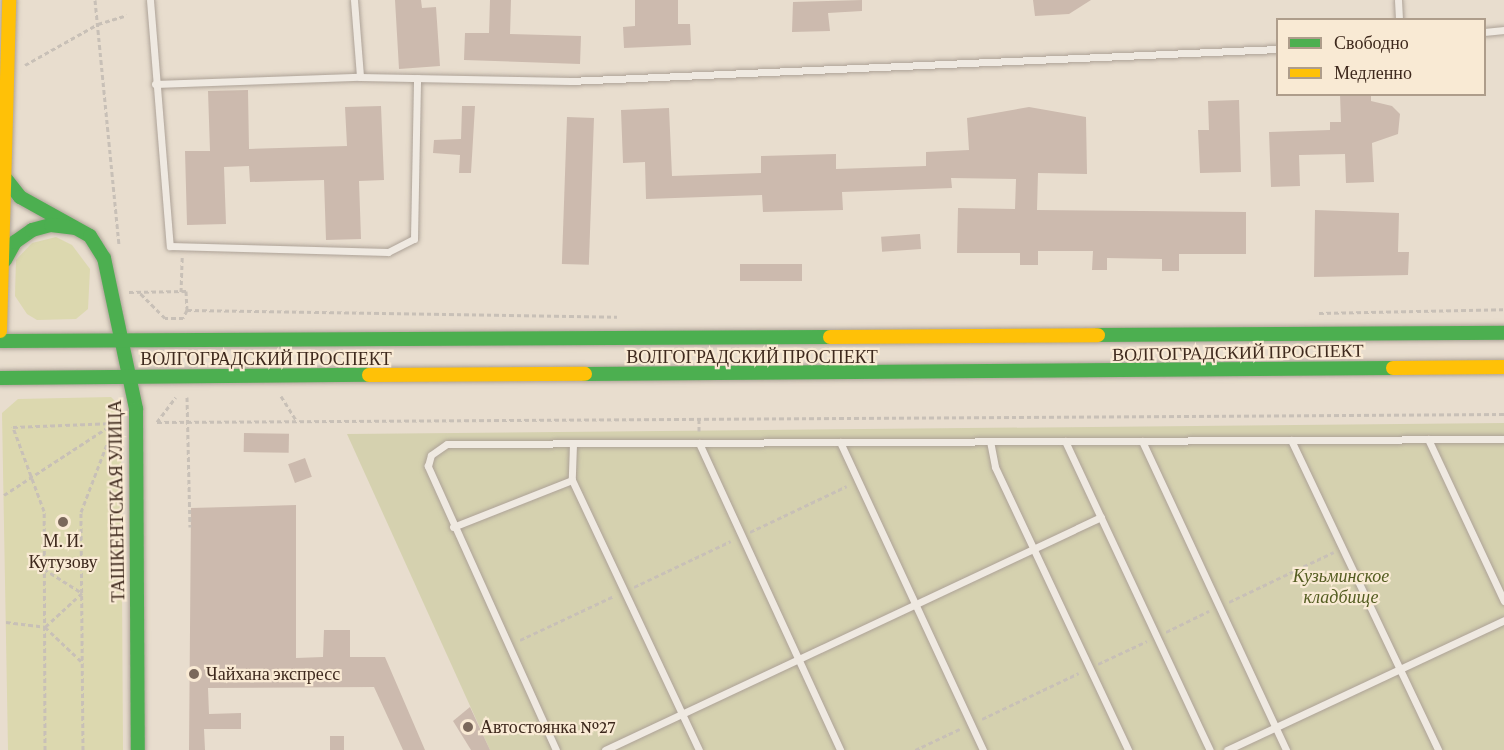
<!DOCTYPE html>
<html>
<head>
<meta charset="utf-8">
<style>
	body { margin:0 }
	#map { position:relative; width:1504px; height:750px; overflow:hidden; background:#e8ddce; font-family:"Crimson Pro",serif }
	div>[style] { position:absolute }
	.green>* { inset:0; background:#dcd8af }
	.cemetery>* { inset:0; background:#d5d1af }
	.building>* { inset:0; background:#ccbaae; transform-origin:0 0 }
	.path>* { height:3px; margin-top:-1.5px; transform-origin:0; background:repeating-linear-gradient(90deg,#c8c0b7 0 4.5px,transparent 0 7.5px) }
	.roads { filter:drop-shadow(0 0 2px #ada297) drop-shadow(0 0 2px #ada297) }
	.lane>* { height:7px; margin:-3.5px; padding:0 3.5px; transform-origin:3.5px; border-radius:3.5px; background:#efe9e1 }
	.fast>* { height:14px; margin:-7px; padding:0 7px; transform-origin:7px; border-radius:7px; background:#4caf50 }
	.slow>* { height:14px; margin:-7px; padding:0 7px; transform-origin:7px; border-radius:7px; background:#ffc107 }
	.dots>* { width:16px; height:16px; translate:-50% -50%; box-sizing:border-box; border:3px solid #f9ead4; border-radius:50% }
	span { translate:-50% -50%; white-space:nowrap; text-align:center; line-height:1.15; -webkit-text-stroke:4.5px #f9ead4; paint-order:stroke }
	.street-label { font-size:18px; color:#3e291d }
	.poi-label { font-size:18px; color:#3e291d }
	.left { translate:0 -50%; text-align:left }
	.park-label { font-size:18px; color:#545d21; font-style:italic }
	.legend { position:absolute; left:1276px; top:18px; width:210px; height:78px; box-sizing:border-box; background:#f9ead4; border:2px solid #ae9d8b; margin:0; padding:8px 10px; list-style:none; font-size:18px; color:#3e291d }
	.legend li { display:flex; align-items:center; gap:12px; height:30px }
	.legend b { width:30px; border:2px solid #ae9d8b }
</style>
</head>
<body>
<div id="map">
	<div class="green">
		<i style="clip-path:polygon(56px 237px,72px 245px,90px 269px,88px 309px,76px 319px,37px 320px,27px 314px,15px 296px,16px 260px,32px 243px)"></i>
		<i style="clip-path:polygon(111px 397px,121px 407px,123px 750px,8px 750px,2px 413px,18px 399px)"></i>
	</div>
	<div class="cemetery">
		<i style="clip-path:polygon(1504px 423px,1504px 750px,490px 750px,347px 434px)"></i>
	</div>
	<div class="building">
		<i style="clip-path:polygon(395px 0,421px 0,422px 8px,436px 7px,440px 66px,399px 69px)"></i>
		<i style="clip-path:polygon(490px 0,511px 0,510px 34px,581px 36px,580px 64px,464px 60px,465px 33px,489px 33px)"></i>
		<i style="clip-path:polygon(635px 0,678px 0,678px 24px,690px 24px,691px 45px,624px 48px,623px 27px,635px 26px)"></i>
		<i style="clip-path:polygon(862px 0,862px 11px,828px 13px,830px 31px,792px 32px,793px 2px)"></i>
		<i style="clip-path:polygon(1033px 0,1091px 0,1069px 14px,1035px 16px)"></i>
		<i style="clip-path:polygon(248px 90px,249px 149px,347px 146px,345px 107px,381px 106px,384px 180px,359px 181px,361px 239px,326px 240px,324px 180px,250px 182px,249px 166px,224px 167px,226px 224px,187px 225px,185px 151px,210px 151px,208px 91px)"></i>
		<i style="clip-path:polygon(1340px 94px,1371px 94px,1371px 101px,1392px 106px,1400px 114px,1398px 134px,1372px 143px,1374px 182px,1346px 183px,1345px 154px,1299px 155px,1300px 186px,1271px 187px,1269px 132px,1330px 130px,1330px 122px,1341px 122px)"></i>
		<i style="clip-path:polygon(1239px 100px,1241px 172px,1200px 173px,1198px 130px,1209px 130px,1208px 101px)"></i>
		<i style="clip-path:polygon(462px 106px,475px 106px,471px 173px,459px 173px,460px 155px,433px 153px,434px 140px,461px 139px)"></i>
		<i style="clip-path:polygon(1029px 107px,1086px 117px,1087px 174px,1038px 173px,1037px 210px,1246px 212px,1246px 254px,1179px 254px,1179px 271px,1162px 271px,1162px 259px,1107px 258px,1107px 270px,1092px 270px,1093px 251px,1038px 251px,1038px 265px,1020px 265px,1020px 253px,957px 253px,958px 208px,1015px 209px,1016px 179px,951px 178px,952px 188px,842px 192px,843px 210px,763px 212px,762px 195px,646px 199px,645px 162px,623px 163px,621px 110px,669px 108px,672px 176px,761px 173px,761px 156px,836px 154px,836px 169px,926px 166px,926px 152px,969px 150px,967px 118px)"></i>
		<i style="left:567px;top:117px;width:27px;height:147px;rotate:2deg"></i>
		<i style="clip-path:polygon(1315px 210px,1399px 213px,1398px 252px,1409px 252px,1408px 275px,1314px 277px)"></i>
		<i style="left:920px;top:234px;width:15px;height:39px;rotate:86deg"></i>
		<i style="left:802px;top:264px;width:17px;height:62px;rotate:90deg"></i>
		<i style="left:244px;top:433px;width:45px;height:19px;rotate:1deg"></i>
		<i style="left:305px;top:458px;width:20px;height:18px;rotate:70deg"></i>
		<i style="clip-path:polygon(296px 505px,296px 658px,323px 657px,324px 630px,350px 630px,350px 657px,385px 657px,425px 750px,403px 750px,374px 687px,208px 688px,209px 714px,241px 713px,241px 729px,204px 729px,205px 750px,189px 750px,191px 508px)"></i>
		<i style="clip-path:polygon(470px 707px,490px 750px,471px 750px,453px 721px)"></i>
		<i style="left:330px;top:736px;width:14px;height:14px"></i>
	</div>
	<div class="path">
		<i style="left:95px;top:0;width:247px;rotate:84.4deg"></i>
		<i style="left:25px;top:65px;width:84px;rotate:-29.3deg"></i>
		<i style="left:98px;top:24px;width:30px;rotate:-17deg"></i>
		<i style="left:129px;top:292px;width:57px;rotate:-1deg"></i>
		<i style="left:186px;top:291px;width:19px;rotate:87deg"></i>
		<i style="left:187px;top:310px;width:9px;rotate:117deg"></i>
		<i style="left:183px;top:318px;width:18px;rotate:180deg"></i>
		<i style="left:165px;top:318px;width:37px;rotate:-135deg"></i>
		<i style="left:181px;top:292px;width:35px;rotate:-88deg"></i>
		<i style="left:187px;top:310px;width:430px;rotate:0.9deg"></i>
		<i style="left:1319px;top:313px;width:185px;rotate:-1.2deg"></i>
		<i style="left:281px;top:396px;width:28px;rotate:58deg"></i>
		<i style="left:187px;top:397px;width:130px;rotate:88.7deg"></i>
		<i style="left:157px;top:422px;width:1347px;rotate:-0.34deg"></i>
		<i style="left:157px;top:422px;width:31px;rotate:-53deg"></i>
		<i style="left:699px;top:431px;width:13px;rotate:-90deg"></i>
		<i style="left:4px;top:495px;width:130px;rotate:-33.1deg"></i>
		<i style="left:750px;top:532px;width:107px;rotate:-25.4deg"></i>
		<i style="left:44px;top:569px;width:45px;rotate:32.3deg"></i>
		<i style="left:82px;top:593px;width:50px;rotate:137.4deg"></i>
		<i style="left:45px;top:627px;width:50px;rotate:43.4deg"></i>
		<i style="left:634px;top:587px;width:107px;rotate:-25.4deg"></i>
		<i style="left:1229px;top:602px;width:116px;rotate:-25.5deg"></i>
		<i style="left:6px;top:622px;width:39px;rotate:7deg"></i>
		<i style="left:1166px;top:632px;width:48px;rotate:-26deg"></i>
		<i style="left:520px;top:640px;width:104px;rotate:-25.1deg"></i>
		<i style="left:1098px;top:664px;width:54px;rotate:-25.1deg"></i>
		<i style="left:982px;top:719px;width:107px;rotate:-25.4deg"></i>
		<i style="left:45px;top:750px;width:239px;rotate:-90.2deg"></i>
		<i style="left:44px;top:511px;width:90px;rotate:-110.3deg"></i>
		<i style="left:13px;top:427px;width:102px;rotate:-2.2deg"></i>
		<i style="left:83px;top:750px;width:238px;rotate:-90.5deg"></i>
		<i style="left:81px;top:512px;width:95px;rotate:-69.1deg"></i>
		<i style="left:915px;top:750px;width:52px;rotate:-25.1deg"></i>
	</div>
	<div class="roads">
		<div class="lane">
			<i style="left:150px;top:0;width:247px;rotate:85.4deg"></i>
			<i style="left:170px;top:246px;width:218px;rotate:1.6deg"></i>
			<i style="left:388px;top:252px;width:29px;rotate:-27deg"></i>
			<i style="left:414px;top:239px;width:161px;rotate:-88.9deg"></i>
			<i style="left:354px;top:0;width:77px;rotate:85.5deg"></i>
			<i style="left:1398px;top:0;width:20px;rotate:87deg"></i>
			<i style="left:1484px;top:32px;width:20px;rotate:-6deg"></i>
			<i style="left:155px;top:84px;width:205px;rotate:-2deg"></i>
			<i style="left:360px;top:77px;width:210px;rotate:1.1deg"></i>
			<i style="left:570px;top:81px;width:709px;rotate:-2.59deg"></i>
			<i style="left:1428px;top:439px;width:179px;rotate:64.9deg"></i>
			<i style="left:1291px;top:440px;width:343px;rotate:64.6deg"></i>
			<i style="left:990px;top:441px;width:26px;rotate:79deg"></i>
			<i style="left:995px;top:467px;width:313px;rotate:64.8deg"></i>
			<i style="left:1065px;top:441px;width:341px;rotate:64.9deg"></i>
			<i style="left:1142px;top:441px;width:341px;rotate:65deg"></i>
			<i style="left:840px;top:442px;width:340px;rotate:65.1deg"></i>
			<i style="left:699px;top:443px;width:338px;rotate:65.3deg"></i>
			<i style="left:573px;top:444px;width:36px;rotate:92deg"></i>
			<i style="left:572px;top:480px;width:298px;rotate:64.8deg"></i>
			<i style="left:453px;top:527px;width:128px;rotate:-21.6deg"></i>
			<i style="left:556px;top:750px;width:312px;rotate:-114.3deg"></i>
			<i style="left:428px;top:466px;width:11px;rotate:-75deg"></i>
			<i style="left:431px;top:455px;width:19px;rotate:-35deg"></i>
			<i style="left:447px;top:444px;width:1057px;rotate:-0.27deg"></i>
			<i style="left:605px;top:750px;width:548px;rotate:-25.16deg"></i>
			<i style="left:1227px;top:750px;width:306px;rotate:-25.1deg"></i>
		</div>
		<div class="fast">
			<i style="left:6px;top:179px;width:23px;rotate:52deg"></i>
			<i style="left:20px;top:197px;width:80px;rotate:29.1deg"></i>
			<i style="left:90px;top:236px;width:26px;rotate:58deg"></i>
			<i style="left:104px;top:258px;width:154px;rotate:78deg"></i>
			<i style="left:136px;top:409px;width:341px;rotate:89.7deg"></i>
			<i style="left:5px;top:260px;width:21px;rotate:-61deg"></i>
			<i style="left:15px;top:242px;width:21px;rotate:-35deg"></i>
			<i style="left:32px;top:230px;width:20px;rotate:-15deg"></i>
			<i style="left:51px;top:225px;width:23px;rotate:7deg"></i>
			<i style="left:1098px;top:335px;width:406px;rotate:-0.3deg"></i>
			<i style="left:0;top:341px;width:830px;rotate:-0.28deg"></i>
			<i style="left:585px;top:374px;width:808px;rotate:-0.43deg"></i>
			<i style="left:0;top:378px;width:369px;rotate:-0.5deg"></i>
		</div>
		<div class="slow">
			<i style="left:0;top:331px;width:331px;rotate:-88.4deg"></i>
			<i style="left:830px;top:337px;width:268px;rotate:-0.4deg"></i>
			<i style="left:1393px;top:368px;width:111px;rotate:-0.5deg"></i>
			<i style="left:369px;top:375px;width:216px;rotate:-0.3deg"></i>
		</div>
	</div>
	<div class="dots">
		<i style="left:63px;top:522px;background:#7a685b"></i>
		<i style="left:194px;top:674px;background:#7a685b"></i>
		<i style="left:468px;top:727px;background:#7a685b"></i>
	</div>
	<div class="street-label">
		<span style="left:1238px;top:353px;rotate:-1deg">ВОЛГОГРАДСКИЙ ПРОСПЕКТ</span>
		<span style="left:752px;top:357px">ВОЛГОГРАДСКИЙ ПРОСПЕКТ</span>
		<span style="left:266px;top:359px">ВОЛГОГРАДСКИЙ ПРОСПЕКТ</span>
		<span style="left:117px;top:501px;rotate:-91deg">ТАШКЕНТСКАЯ УЛИЦА</span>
	</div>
	<div class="poi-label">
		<span style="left:63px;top:552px">М. И.<br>Кутузову</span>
		<span class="left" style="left:206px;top:674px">Чайхана экспресс</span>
		<span class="left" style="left:480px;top:727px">Автостоянка №27</span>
	</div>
	<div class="park-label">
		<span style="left:1341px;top:587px">Кузьминское<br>кладбище</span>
	</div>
	<ul class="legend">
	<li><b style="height:8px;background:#4caf50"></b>Свободно</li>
	<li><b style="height:8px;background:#ffc107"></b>Медленно</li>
	</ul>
</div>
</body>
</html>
